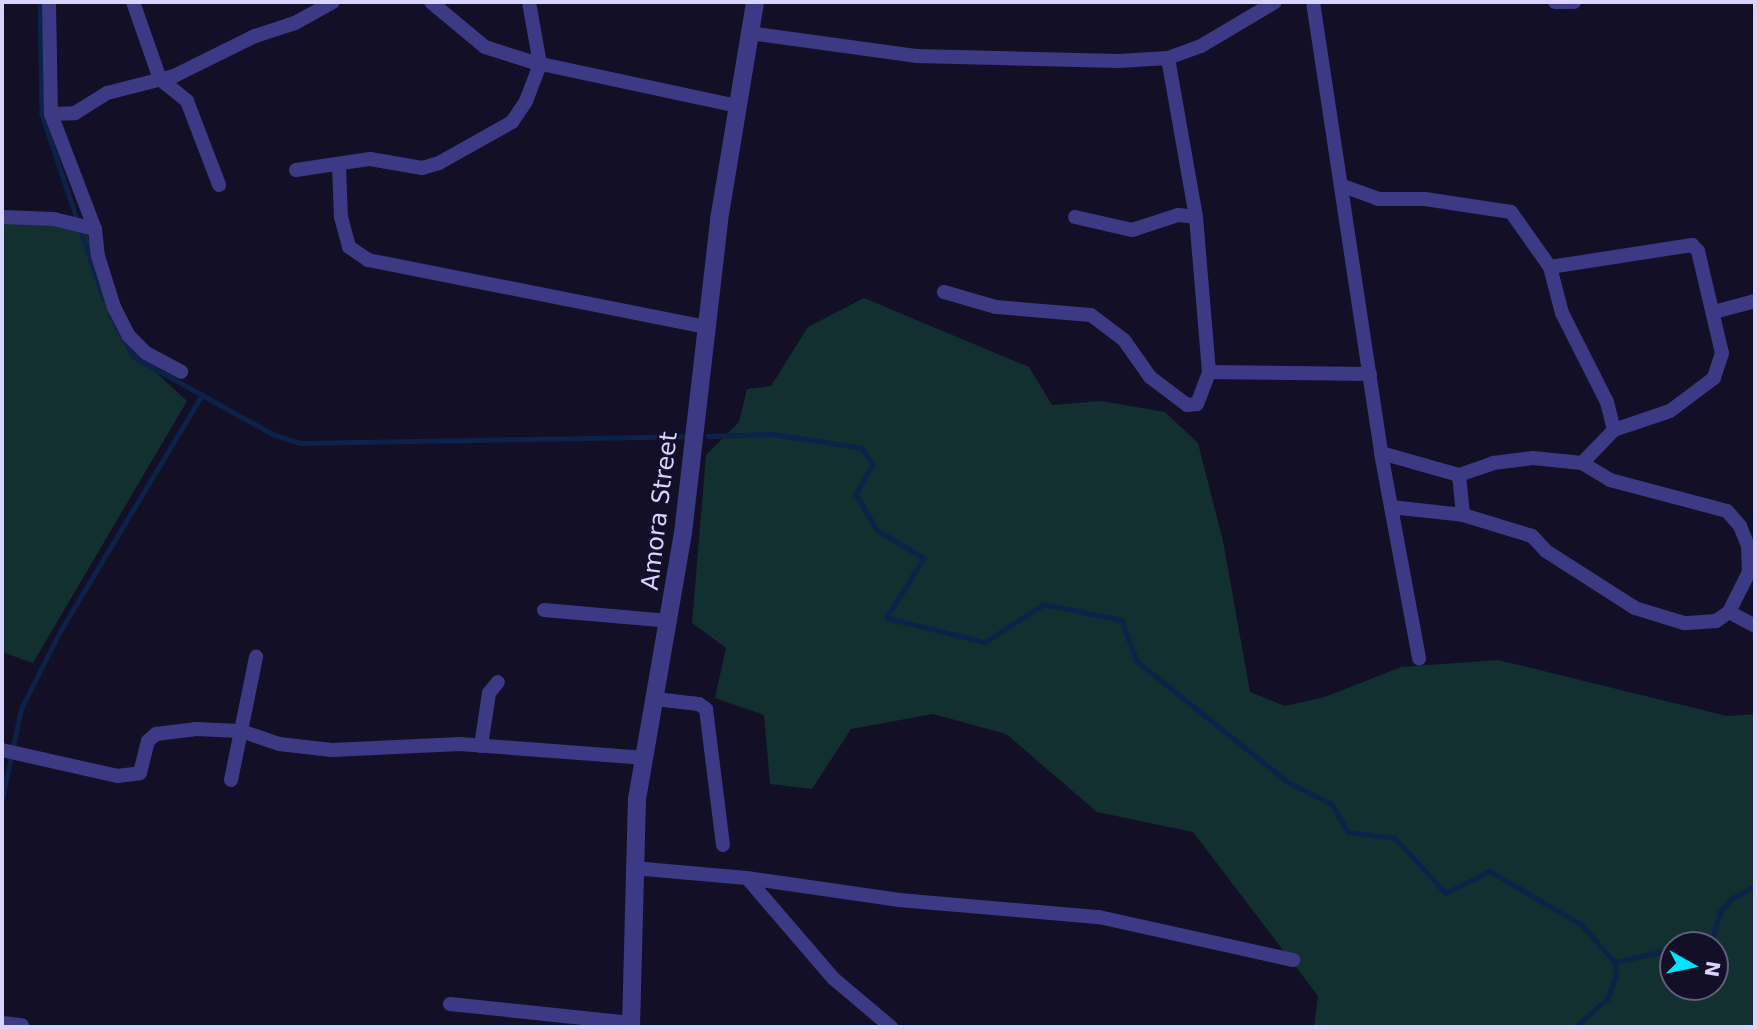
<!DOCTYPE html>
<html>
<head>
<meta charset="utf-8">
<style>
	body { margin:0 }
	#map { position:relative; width:1757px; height:1029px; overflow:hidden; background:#130f26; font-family:"DejaVu Sans",sans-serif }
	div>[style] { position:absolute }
	.green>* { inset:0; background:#12302f }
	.stream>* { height:4.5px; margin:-2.25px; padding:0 2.25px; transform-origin:2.25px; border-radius:2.25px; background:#0c2248 }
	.minor>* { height:14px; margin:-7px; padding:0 7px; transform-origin:7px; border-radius:7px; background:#3d3a85 }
	.tertiary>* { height:18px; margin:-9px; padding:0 9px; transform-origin:9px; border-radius:9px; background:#3d3a85 }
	span { translate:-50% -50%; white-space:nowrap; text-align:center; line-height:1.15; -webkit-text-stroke:5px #130f26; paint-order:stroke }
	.street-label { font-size:24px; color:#d9d4ff }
	.frame { position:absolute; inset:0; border:4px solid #d9d4ff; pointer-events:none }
	.north { position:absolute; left:1659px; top:931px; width:70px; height:70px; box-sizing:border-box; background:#130f26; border:2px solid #625e7d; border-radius:50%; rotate:99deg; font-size:19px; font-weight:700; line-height:28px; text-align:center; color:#d9d4ff }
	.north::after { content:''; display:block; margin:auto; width:24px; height:32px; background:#00e5ff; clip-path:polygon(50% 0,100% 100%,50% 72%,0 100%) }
</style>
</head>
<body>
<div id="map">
	<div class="green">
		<i style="clip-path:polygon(2px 223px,84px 226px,123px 342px,187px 401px,33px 663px,2px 652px)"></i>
		<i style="clip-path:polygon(evenodd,864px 298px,1029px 367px,1052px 405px,1101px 401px,1165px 412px,1198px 443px,1223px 541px,1250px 692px,1285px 706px,1325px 697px,1401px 667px,1498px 660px,1727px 716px,1755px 714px,1755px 1027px,1314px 1027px,1318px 996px,1193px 832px,1097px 812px,1006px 734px,933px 714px,851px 729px,812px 789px,770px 784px,764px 715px,715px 698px,726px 648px,692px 623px,706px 455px,739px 422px,747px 389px,771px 386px,808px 327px,864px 298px,1673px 945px,1715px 945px,1715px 987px,1673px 987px,1673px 945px)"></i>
	</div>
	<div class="stream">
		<i style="left:40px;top:2px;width:112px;rotate:89deg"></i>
		<i style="left:42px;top:114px;width:195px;rotate:71.5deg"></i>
		<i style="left:110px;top:314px;width:49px;rotate:60.8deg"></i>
		<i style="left:134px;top:357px;width:161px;rotate:29deg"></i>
		<i style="left:275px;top:435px;width:27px;rotate:17deg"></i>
		<i style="left:301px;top:443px;width:383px;rotate:-1deg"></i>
		<i style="left:708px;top:436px;width:65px;rotate:-1.8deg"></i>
		<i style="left:773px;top:434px;width:90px;rotate:8.9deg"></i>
		<i style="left:862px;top:448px;width:20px;rotate:57deg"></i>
		<i style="left:873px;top:465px;width:34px;rotate:120deg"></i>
		<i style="left:856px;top:494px;width:42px;rotate:59.7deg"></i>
		<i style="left:877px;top:530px;width:55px;rotate:30.8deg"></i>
		<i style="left:924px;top:558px;width:70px;rotate:121.7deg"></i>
		<i style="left:887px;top:618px;width:101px;rotate:13.8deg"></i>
		<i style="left:985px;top:642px;width:70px;rotate:-32.8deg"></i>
		<i style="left:1044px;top:604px;width:80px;rotate:11.6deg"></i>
		<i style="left:1122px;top:620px;width:44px;rotate:69.9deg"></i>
		<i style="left:1137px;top:661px;width:193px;rotate:38.7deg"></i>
		<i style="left:1288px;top:782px;width:49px;rotate:26.6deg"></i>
		<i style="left:1332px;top:804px;width:32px;rotate:60deg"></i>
		<i style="left:1348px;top:832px;width:47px;rotate:7.3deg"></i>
		<i style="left:1395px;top:838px;width:75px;rotate:47.2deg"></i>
		<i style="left:1446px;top:893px;width:49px;rotate:-26.6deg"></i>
		<i style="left:1490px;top:871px;width:107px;rotate:30.4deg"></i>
		<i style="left:1582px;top:925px;width:50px;rotate:48.3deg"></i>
		<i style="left:1615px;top:962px;width:59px;rotate:-12.6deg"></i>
		<i style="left:2px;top:799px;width:92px;rotate:-78.1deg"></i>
		<i style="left:21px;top:709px;width:85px;rotate:-63.4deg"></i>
		<i style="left:59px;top:633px;width:278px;rotate:-59deg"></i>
		<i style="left:1694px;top:945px;width:17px;rotate:-10deg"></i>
		<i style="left:1711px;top:942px;width:31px;rotate:-73deg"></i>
		<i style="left:1720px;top:912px;width:17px;rotate:-50deg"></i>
		<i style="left:1731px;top:899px;width:27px;rotate:-28deg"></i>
		<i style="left:1575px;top:1027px;width:43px;rotate:-41.2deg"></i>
		<i style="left:1607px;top:999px;width:25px;rotate:-69deg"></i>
		<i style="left:1616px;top:976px;width:14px;rotate:-94deg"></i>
	</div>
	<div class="minor">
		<i style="left:49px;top:2px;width:112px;rotate:89deg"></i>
		<i style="left:51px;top:114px;width:123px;rotate:69.1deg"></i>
		<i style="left:95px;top:229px;width:27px;rotate:84deg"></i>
		<i style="left:98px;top:256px;width:53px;rotate:72.6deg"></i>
		<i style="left:114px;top:307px;width:31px;rotate:63deg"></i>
		<i style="left:128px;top:335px;width:25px;rotate:45deg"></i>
		<i style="left:146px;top:353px;width:40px;rotate:28deg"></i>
		<i style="left:133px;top:2px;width:82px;rotate:70.7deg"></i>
		<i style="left:160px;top:79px;width:35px;rotate:39deg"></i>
		<i style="left:187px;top:101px;width:90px;rotate:69.1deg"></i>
		<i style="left:431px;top:2px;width:70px;rotate:39.8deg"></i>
		<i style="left:485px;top:47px;width:49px;rotate:17.7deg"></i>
		<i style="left:532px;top:62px;width:210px;rotate:12.1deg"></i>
		<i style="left:1313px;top:2px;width:456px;rotate:81.4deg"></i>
		<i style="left:1381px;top:453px;width:209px;rotate:79.5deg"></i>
		<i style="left:1555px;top:2px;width:19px"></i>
		<i style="left:749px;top:33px;width:170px;rotate:7.8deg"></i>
		<i style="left:917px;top:56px;width:202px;rotate:1.4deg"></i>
		<i style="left:1119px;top:61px;width:49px;rotate:-3.5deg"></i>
		<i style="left:1168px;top:58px;width:35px;rotate:-20deg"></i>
		<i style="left:1201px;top:46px;width:86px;rotate:-30.7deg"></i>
		<i style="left:51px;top:114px;width:24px;rotate:-2deg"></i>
		<i style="left:75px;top:113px;width:38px;rotate:-32deg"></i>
		<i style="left:107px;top:93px;width:69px;rotate:-14.2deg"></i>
		<i style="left:174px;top:76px;width:90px;rotate:-26.3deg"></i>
		<i style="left:255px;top:36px;width:42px;rotate:-18deg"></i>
		<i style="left:295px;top:23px;width:43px;rotate:-28.9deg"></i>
		<i style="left:339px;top:166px;width:51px;rotate:87.8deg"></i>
		<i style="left:341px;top:217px;width:31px;rotate:75deg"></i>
		<i style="left:349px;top:247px;width:23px;rotate:34deg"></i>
		<i style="left:368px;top:260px;width:344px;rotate:11.2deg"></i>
		<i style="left:296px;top:170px;width:75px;rotate:-8.5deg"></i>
		<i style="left:370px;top:159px;width:53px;rotate:9.8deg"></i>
		<i style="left:422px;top:168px;width:18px;rotate:-16deg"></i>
		<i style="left:439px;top:163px;width:84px;rotate:-29.3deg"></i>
		<i style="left:512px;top:122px;width:25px;rotate:-56deg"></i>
		<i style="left:526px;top:101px;width:40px;rotate:-69deg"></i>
		<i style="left:540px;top:64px;width:63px;rotate:-100.1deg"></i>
		<i style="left:1343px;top:186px;width:37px;rotate:20deg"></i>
		<i style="left:1378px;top:199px;width:47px"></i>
		<i style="left:1425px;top:199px;width:87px;rotate:8.6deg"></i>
		<i style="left:1511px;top:212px;width:67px;rotate:54.7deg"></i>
		<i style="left:1550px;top:267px;width:48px;rotate:75.4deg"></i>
		<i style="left:1562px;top:313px;width:100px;rotate:63.2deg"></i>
		<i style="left:1607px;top:402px;width:29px;rotate:76deg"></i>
		<i style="left:2px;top:217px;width:52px;rotate:2.2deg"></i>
		<i style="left:54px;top:219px;width:42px;rotate:13.7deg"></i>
		<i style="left:1075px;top:217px;width:58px;rotate:12.8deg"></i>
		<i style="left:1132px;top:230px;width:48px;rotate:-18.1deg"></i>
		<i style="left:1178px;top:215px;width:18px;rotate:6deg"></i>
		<i style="left:1550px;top:267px;width:144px;rotate:-8.8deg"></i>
		<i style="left:1692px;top:245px;width:8px;rotate:45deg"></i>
		<i style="left:1698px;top:251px;width:105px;rotate:76.8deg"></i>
		<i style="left:1722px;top:353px;width:26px;rotate:108deg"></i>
		<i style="left:1714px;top:378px;width:55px;rotate:143.1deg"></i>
		<i style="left:1670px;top:411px;width:59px;rotate:161.3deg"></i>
		<i style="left:1614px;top:430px;width:46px;rotate:134.1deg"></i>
		<i style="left:944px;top:292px;width:54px;rotate:16.1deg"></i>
		<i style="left:996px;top:307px;width:95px;rotate:4.8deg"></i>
		<i style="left:1091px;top:315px;width:41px;rotate:37.1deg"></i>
		<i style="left:1124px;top:340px;width:45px;rotate:54.9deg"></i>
		<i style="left:1150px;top:377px;width:46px;rotate:37.1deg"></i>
		<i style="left:1187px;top:405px;width:10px;rotate:-6deg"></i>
		<i style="left:1197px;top:404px;width:34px;rotate:-69deg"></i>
		<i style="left:1209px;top:372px;width:156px;rotate:-94.8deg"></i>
		<i style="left:1196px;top:217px;width:161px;rotate:-100deg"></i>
		<i style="left:1714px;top:312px;width:42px;rotate:-15deg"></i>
		<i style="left:1209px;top:372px;width:161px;rotate:0.7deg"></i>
		<i style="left:1381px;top:453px;width:81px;rotate:15.8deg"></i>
		<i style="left:1459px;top:475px;width:36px;rotate:-19deg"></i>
		<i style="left:1493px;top:463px;width:40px;rotate:-7.1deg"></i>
		<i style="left:1533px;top:458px;width:49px;rotate:5.8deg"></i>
		<i style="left:1582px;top:463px;width:33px;rotate:31deg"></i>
		<i style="left:1610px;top:480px;width:121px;rotate:14.8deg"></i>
		<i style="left:1727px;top:511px;width:20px;rotate:49deg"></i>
		<i style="left:1740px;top:526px;width:22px;rotate:68deg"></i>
		<i style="left:1748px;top:546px;width:26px;rotate:88deg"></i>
		<i style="left:1749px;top:572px;width:45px;rotate:116.6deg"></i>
		<i style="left:1729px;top:612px;width:16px;rotate:145deg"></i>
		<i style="left:1716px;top:621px;width:32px;rotate:176deg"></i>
		<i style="left:1684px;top:623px;width:51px;rotate:-163deg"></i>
		<i style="left:1635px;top:608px;width:106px;rotate:-147.4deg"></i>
		<i style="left:1546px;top:551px;width:21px;rotate:-133deg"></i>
		<i style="left:1532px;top:536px;width:72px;rotate:-163.1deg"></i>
		<i style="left:1463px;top:515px;width:40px;rotate:-95.7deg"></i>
		<i style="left:1391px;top:507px;width:72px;rotate:6.3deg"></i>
		<i style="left:544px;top:610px;width:125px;rotate:5deg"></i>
		<i style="left:1729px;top:612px;width:30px;rotate:28deg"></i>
		<i style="left:655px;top:699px;width:44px;rotate:6.5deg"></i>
		<i style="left:699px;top:704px;width:9px;rotate:36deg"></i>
		<i style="left:706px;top:709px;width:137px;rotate:82.9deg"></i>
		<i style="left:481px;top:746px;width:54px;rotate:-81.4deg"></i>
		<i style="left:489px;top:693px;width:14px;rotate:-51deg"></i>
		<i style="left:2px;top:750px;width:118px;rotate:12.7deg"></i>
		<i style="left:117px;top:776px;width:23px;rotate:-7deg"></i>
		<i style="left:140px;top:773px;width:33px;rotate:-76deg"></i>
		<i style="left:148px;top:741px;width:11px;rotate:-41deg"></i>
		<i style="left:156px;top:734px;width:39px;rotate:-7deg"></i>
		<i style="left:195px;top:729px;width:46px;rotate:2.5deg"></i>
		<i style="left:241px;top:731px;width:40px;rotate:18.9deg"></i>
		<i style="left:279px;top:744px;width:53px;rotate:6.5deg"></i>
		<i style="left:332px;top:750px;width:128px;rotate:-2.7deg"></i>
		<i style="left:460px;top:744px;width:186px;rotate:4.3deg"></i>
		<i style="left:231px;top:780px;width:126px;rotate:-78.5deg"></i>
		<i style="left:633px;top:868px;width:114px;rotate:5deg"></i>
		<i style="left:747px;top:878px;width:154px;rotate:8.2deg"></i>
		<i style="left:899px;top:900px;width:201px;rotate:4.9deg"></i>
		<i style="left:1099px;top:917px;width:199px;rotate:12.5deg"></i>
		<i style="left:747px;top:878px;width:133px;rotate:49.3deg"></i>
		<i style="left:834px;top:979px;width:75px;rotate:40.1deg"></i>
		<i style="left:450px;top:1004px;width:182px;rotate:6deg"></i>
		<i style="left:2px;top:1023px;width:20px;rotate:6deg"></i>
	</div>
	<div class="tertiary">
		<i style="left:631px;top:1027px;width:228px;rotate:-88.5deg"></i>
		<i style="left:637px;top:799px;width:270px;rotate:-80.2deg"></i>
		<i style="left:683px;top:533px;width:315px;rotate:-83.4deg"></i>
		<i style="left:719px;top:220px;width:221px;rotate:-80.6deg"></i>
	</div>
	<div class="street-label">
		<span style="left:660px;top:511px;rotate:-83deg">Amora Street</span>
	</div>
	<div class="frame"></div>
	<div class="north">N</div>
</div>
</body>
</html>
